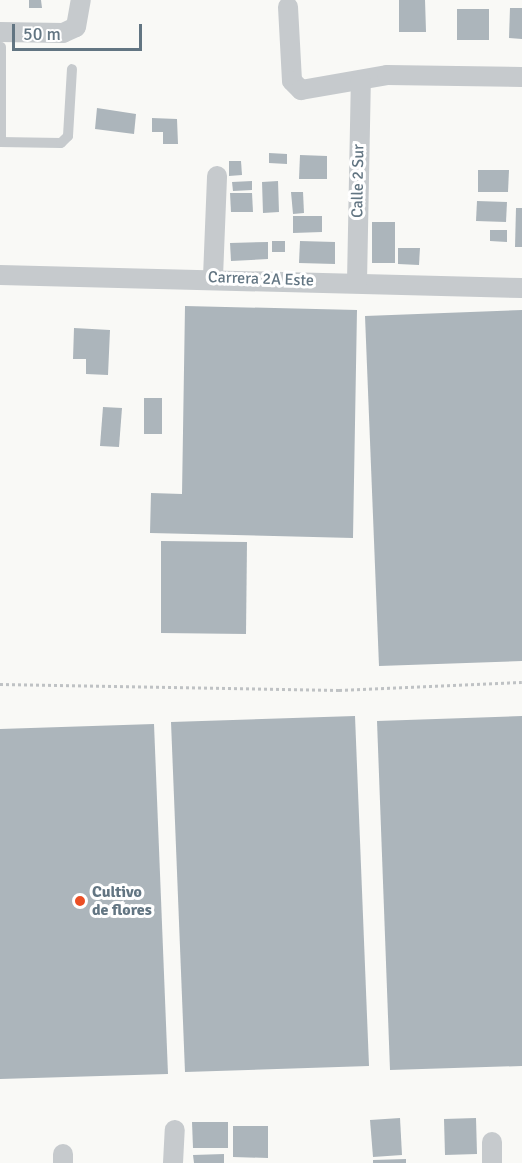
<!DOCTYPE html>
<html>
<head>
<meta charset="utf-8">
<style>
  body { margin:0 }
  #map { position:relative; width:522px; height:1163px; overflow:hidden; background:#f9f9f6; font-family:Signika,sans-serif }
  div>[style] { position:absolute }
  .building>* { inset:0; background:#acb5bb }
  .path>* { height:3px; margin-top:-1.5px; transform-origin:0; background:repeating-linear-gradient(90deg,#bfc2c4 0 3px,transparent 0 6px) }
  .service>* { height:10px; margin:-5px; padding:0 5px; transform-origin:5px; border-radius:5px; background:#c6cacd }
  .minor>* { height:20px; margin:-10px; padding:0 10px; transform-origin:10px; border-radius:10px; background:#c6cacd }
  .dots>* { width:16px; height:16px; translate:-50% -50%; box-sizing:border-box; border:3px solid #fff; border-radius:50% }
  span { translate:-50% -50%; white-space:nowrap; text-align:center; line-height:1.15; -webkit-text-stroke:6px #fff; paint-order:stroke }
  .street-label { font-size:16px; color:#627582 }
  .poi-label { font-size:16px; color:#627582; font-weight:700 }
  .left { translate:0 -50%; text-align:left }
  .scale { position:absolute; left:12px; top:24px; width:130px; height:27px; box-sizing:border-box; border:3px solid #627582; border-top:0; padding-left:8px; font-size:18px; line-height:21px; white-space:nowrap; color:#627582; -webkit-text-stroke:4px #fff; paint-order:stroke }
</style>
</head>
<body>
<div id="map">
  <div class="building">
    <div style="clip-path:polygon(29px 0,41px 0,42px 8px,29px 8px)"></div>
    <div style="clip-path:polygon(399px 0,425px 0,426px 32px,399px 32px)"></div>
    <div style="clip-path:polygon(510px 8px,522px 8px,522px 39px,509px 38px)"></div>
    <div style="clip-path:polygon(457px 9px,489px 9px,489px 40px,457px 40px)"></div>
    <div style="clip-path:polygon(97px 108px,136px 114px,134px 134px,95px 129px)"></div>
    <div style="clip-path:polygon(152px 118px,177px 119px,178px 144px,163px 144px,163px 132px,152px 132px)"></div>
    <div style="clip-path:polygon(269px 153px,287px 154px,287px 164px,269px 163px)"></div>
    <div style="clip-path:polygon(300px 155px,327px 156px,327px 179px,299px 179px)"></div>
    <div style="clip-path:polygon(229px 161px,241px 161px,242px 175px,229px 176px)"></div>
    <div style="clip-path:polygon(478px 170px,509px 170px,508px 192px,478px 192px)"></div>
    <div style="clip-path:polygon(252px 181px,252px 190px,233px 191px,232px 182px)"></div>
    <div style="clip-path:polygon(278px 181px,279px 212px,263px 213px,262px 182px)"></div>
    <div style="clip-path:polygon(291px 192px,303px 192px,304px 213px,293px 214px)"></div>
    <div style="clip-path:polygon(230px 193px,252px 193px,253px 212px,231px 212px)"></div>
    <div style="clip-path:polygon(477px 201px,507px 202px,506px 222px,476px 221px)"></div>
    <div style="clip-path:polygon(516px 208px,522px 208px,522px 247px,515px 247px)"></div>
    <div style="clip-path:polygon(293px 216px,322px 216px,322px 232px,293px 233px)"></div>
    <div style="clip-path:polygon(372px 222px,395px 222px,395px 263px,372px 263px)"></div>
    <div style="clip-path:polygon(490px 230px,507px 230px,507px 242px,490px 241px)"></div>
    <div style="clip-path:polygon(272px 241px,285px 241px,285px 252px,272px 252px)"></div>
    <div style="clip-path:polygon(300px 241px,335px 242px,335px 264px,299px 263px)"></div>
    <div style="clip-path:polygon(268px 242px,268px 259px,231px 261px,230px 243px)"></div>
    <div style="clip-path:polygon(398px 248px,420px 248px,419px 265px,398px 264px)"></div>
    <div style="clip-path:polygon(185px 306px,357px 310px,353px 538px,150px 533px,151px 493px,182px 494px)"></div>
    <div style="clip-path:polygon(522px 310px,522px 661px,379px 666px,365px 316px)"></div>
    <div style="clip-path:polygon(74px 328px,110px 330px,108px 375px,86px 374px,86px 359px,73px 359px)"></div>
    <div style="clip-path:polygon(144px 398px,162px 398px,162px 434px,144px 434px)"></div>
    <div style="clip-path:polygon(103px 407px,122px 408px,119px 447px,100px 446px)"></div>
    <div style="clip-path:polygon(161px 541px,247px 542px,246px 634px,161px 633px)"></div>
    <div style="clip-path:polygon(355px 716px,369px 1066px,185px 1072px,171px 722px)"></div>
    <div style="clip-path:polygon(522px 716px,522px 1066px,390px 1070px,377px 721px)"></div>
    <div style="clip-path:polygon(154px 724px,168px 1074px,0 1079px,0 729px)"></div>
    <div style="clip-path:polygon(400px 1118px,402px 1155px,373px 1157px,370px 1120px)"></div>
    <div style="clip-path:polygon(476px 1118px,477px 1154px,445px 1155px,444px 1119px)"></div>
    <div style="clip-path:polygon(192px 1122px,228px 1122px,228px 1148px,193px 1148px)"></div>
    <div style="clip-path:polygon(233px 1126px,268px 1126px,268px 1158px,233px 1157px)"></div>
    <div style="clip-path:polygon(224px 1154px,224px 1163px,194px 1163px,193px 1155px)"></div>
    <div style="clip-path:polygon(406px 1159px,406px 1163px,373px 1163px,373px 1160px)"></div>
  </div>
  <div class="path">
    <div style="left:0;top:684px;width:339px;rotate:1deg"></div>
    <div style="left:339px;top:690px;width:183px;rotate:-2.5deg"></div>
  </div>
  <div class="service">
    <div style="left:1px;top:47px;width:95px;rotate:90deg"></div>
    <div style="left:0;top:142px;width:61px;rotate:0.9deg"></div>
    <div style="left:61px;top:143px;width:10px;rotate:-45deg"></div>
    <div style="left:68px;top:136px;width:67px;rotate:-86.6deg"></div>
  </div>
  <div class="minor">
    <div style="left:288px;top:7px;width:74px;rotate:86.9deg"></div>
    <div style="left:292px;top:81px;width:13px;rotate:45deg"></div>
    <div style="left:301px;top:90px;width:87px;rotate:-9.9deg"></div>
    <div style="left:387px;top:75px;width:135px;rotate:0.8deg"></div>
    <div style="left:0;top:32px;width:63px;rotate:0.9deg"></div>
    <div style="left:63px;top:33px;width:14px;rotate:-25deg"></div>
    <div style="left:76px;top:27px;width:27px;rotate:-80deg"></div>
    <div style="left:0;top:275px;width:522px;rotate:1.43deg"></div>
    <div style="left:213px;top:277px;width:101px;rotate:-87.7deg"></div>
    <div style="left:357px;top:282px;width:202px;rotate:-88.9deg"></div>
    <div style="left:492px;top:1142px;width:21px;rotate:90deg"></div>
    <div style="left:63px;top:1163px;width:9px;rotate:-90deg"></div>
    <div style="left:173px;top:1163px;width:33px;rotate:-87deg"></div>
  </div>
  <div class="dots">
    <div style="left:80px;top:901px;background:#eb4e24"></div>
  </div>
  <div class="street-label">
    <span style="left:358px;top:181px;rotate:-89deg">Calle 2 Sur</span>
    <span style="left:261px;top:279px;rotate:2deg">Carrera 2A Este</span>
  </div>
  <div class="poi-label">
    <span class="left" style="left:92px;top:901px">Cultivo<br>de flores</span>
  </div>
  <div class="scale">50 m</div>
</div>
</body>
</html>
